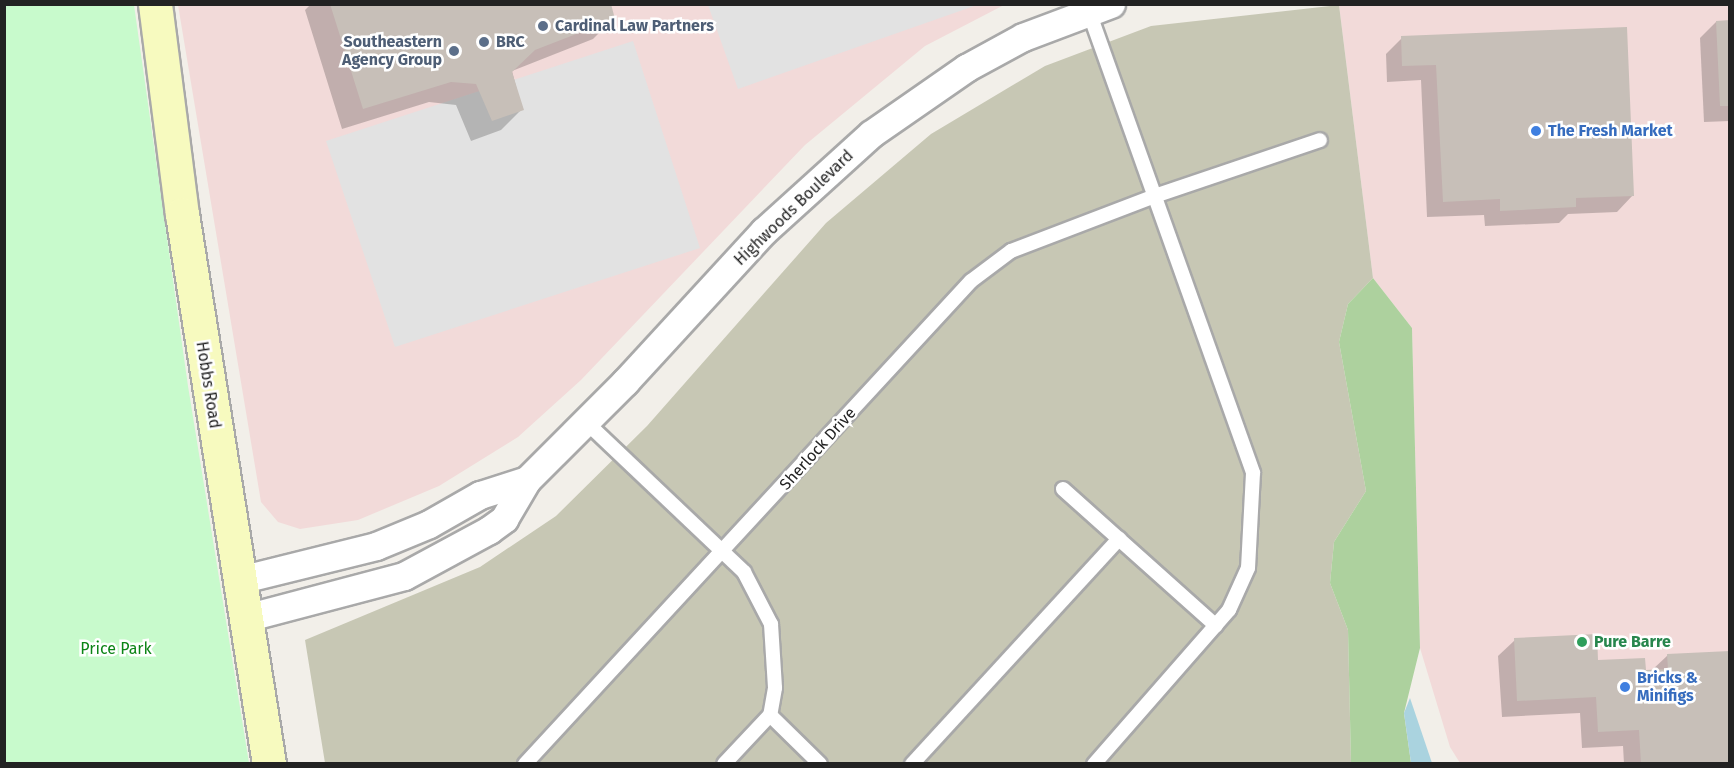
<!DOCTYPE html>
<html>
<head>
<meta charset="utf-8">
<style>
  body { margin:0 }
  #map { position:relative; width:1734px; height:768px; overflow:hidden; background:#f2efe9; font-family:"Fira Sans",sans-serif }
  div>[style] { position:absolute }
  .commercial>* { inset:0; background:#f2dad9 }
  .construction>* { inset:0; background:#c7c7b4 }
  .forest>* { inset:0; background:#add19e }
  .park>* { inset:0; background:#c8facc }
  .parking>* { inset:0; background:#e2e2e2 }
  .water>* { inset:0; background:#aad3df }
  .shadow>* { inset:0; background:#0003 }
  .building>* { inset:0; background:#c7bfb8 }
  .roads { filter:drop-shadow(2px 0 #a9a9a9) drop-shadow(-2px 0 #a9a9a9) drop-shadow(0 2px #a9a9a9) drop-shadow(0 -2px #a9a9a9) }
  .lane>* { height:14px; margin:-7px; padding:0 7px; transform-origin:7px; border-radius:7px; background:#fff }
  .street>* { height:27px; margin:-13.5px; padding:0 13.5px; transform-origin:13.5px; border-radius:13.5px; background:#fff }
  .secondary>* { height:33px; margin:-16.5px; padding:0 16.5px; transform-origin:16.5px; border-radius:16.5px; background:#f7fabf }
  .dots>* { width:16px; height:16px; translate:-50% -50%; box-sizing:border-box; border:3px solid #fff; border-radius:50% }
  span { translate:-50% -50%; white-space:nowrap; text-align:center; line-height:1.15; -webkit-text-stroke:5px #fff; paint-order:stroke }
  .service-label { font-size:16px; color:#4e5e75; font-weight:700 }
  .left { translate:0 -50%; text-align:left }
  .right { translate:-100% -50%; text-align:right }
  .shop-label { font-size:16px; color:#366cbe; font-weight:700 }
  .street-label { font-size:16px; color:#222 }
  .leisure-label { font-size:16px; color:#27864d; font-weight:700 }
  .park-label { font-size:16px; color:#0c8416 }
  .frame { position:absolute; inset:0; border:6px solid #222; pointer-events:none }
</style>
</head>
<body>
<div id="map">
  <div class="commercial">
    <div style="clip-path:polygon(178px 5px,1004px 5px,925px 46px,805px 145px,581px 380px,518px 437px,439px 486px,358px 520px,300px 529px,278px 522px,261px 502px)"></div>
    <div style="clip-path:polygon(1339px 5px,1729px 5px,1729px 763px,1460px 763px,1450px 747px,1420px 648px,1412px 328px,1373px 278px)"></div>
  </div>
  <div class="construction">
    <div style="clip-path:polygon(1339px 5px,1373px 278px,1348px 304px,1339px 342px,1366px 491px,1334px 542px,1330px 583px,1348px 630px,1351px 763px,325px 763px,305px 640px,480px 567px,556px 516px,647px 426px,826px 223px,931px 134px,1045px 66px,1151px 26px)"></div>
  </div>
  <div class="forest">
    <div style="clip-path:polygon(1373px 278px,1412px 328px,1420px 648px,1404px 713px,1411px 763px,1351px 763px,1348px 630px,1330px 583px,1334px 542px,1366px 491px,1339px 342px,1348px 304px)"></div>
  </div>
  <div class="park">
    <div style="clip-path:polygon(4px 5px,134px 5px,188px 386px,249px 763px,5px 763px)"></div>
  </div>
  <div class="parking">
    <div style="clip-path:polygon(708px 5px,708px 4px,977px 5px,738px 89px)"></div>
    <div style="clip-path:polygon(633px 41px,700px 248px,395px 347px,326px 141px)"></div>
  </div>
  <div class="water">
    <div style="clip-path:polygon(1410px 698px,1432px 763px,1411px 763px,1404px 713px)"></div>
  </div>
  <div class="shadow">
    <div style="clip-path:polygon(311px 4px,609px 4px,614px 18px,593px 39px,512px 71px,522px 109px,501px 130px,471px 141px,456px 105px,429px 102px,342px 129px,305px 10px)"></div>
    <div style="clip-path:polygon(1730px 21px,1730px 121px,1704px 122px,1700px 38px,1716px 22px)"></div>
    <div style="clip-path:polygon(1402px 38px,1633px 195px,1617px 212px,1568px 214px,1559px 223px,1485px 226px,1484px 215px,1427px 217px,1421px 80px,1387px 82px,1386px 54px)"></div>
    <div style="clip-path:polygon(1515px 640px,1645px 672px,1651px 671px,1668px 655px,1730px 764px,1624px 764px,1623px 746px,1582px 748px,1580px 713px,1502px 717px,1498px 656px)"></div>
  </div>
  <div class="building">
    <div style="clip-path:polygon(330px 4px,611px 4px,615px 19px,535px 50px,512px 72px,524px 110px,492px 121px,476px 84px,451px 82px,363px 109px)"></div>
    <div style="clip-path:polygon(1730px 20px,1730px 106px,1720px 106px,1716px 21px)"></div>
    <div style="clip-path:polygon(1627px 27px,1634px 196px,1576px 198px,1576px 207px,1500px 211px,1500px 199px,1443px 202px,1436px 65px,1402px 66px,1401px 36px)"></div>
    <div style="clip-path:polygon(1597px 634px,1598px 660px,1645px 658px,1646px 670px,1668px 669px,1667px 654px,1730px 651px,1730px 764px,1641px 764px,1639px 730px,1598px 732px,1596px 697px,1517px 701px,1514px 638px)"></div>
  </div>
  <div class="roads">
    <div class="lane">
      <div style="left:1088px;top:9px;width:492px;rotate:70.4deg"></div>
      <div style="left:1253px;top:473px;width:95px;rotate:93deg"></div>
      <div style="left:1248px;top:568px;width:46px;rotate:114.3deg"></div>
      <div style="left:1229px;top:610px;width:205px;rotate:131.2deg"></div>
      <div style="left:586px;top:422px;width:218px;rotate:43.5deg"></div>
      <div style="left:744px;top:572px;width:59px;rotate:62.6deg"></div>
      <div style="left:771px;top:624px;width:64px;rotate:86.4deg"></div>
      <div style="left:775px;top:688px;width:27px;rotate:100deg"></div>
      <div style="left:770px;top:715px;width:67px;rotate:133.2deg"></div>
      <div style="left:1063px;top:489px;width:205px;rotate:41.8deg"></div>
      <div style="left:770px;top:715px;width:70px;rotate:44.4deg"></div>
      <div style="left:525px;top:764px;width:657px;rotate:-47.28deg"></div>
      <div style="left:971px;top:281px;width:50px;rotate:-36.9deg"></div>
      <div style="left:1011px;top:251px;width:154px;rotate:-20.9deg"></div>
      <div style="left:1155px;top:196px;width:174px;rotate:-18.7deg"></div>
      <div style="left:912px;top:764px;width:306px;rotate:-47.4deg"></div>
    </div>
    <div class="street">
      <div style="left:239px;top:580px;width:141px;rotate:-13.9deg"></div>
      <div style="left:376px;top:546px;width:57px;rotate:-22.5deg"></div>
      <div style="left:429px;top:524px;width:59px;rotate:-29.6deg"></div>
      <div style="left:480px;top:495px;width:49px;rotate:-17.7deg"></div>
      <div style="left:245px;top:618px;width:164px;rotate:-14.8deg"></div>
      <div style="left:404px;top:576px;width:97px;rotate:-28.4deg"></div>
      <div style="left:489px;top:530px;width:19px;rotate:-36deg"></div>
      <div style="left:504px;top:519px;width:45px;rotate:-59.5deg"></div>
      <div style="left:527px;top:480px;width:139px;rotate:-45deg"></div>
      <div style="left:625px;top:382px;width:205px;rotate:-47.4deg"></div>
      <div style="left:764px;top:231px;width:144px;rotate:-42.2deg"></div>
      <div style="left:871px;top:134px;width:116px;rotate:-34.8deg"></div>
      <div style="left:966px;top:68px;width:65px;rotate:-28.5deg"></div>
      <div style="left:1023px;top:37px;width:94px;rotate:-20.6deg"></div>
    </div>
    <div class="secondary">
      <div style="left:155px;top:4px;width:212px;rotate:82.7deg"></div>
      <div style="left:182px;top:214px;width:557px;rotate:81.01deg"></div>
    </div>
  </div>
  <div class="dots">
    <div style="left:543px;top:26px;background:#5c6f8a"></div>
    <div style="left:484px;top:42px;background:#5c6f8a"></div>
    <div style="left:454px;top:51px;background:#5c6f8a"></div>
    <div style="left:1536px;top:131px;background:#3f7fe0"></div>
    <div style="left:1582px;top:642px;background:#2e9e5b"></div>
    <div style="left:1625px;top:687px;background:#3f7fe0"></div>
  </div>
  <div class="service-label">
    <span class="left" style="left:555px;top:26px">Cardinal Law Partners</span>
    <span class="right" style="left:442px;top:51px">Southeastern<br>Agency Group</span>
    <span class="left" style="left:496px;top:42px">BRC</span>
  </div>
  <div class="shop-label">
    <span class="left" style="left:1548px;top:131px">The Fresh Market</span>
    <span class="left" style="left:1637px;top:687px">Bricks &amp;<br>Minifigs</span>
  </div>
  <div class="street-label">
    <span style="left:794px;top:208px;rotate:-44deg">Highwoods Boulevard</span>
    <span style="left:208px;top:385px;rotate:81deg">Hobbs Road</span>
    <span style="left:818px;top:449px;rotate:-48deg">Sherlock Drive</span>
  </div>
  <div class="leisure-label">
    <span class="left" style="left:1594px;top:642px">Pure Barre</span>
  </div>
  <div class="park-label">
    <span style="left:116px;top:649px">Price Park</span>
  </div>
  <div class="frame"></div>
</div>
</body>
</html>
